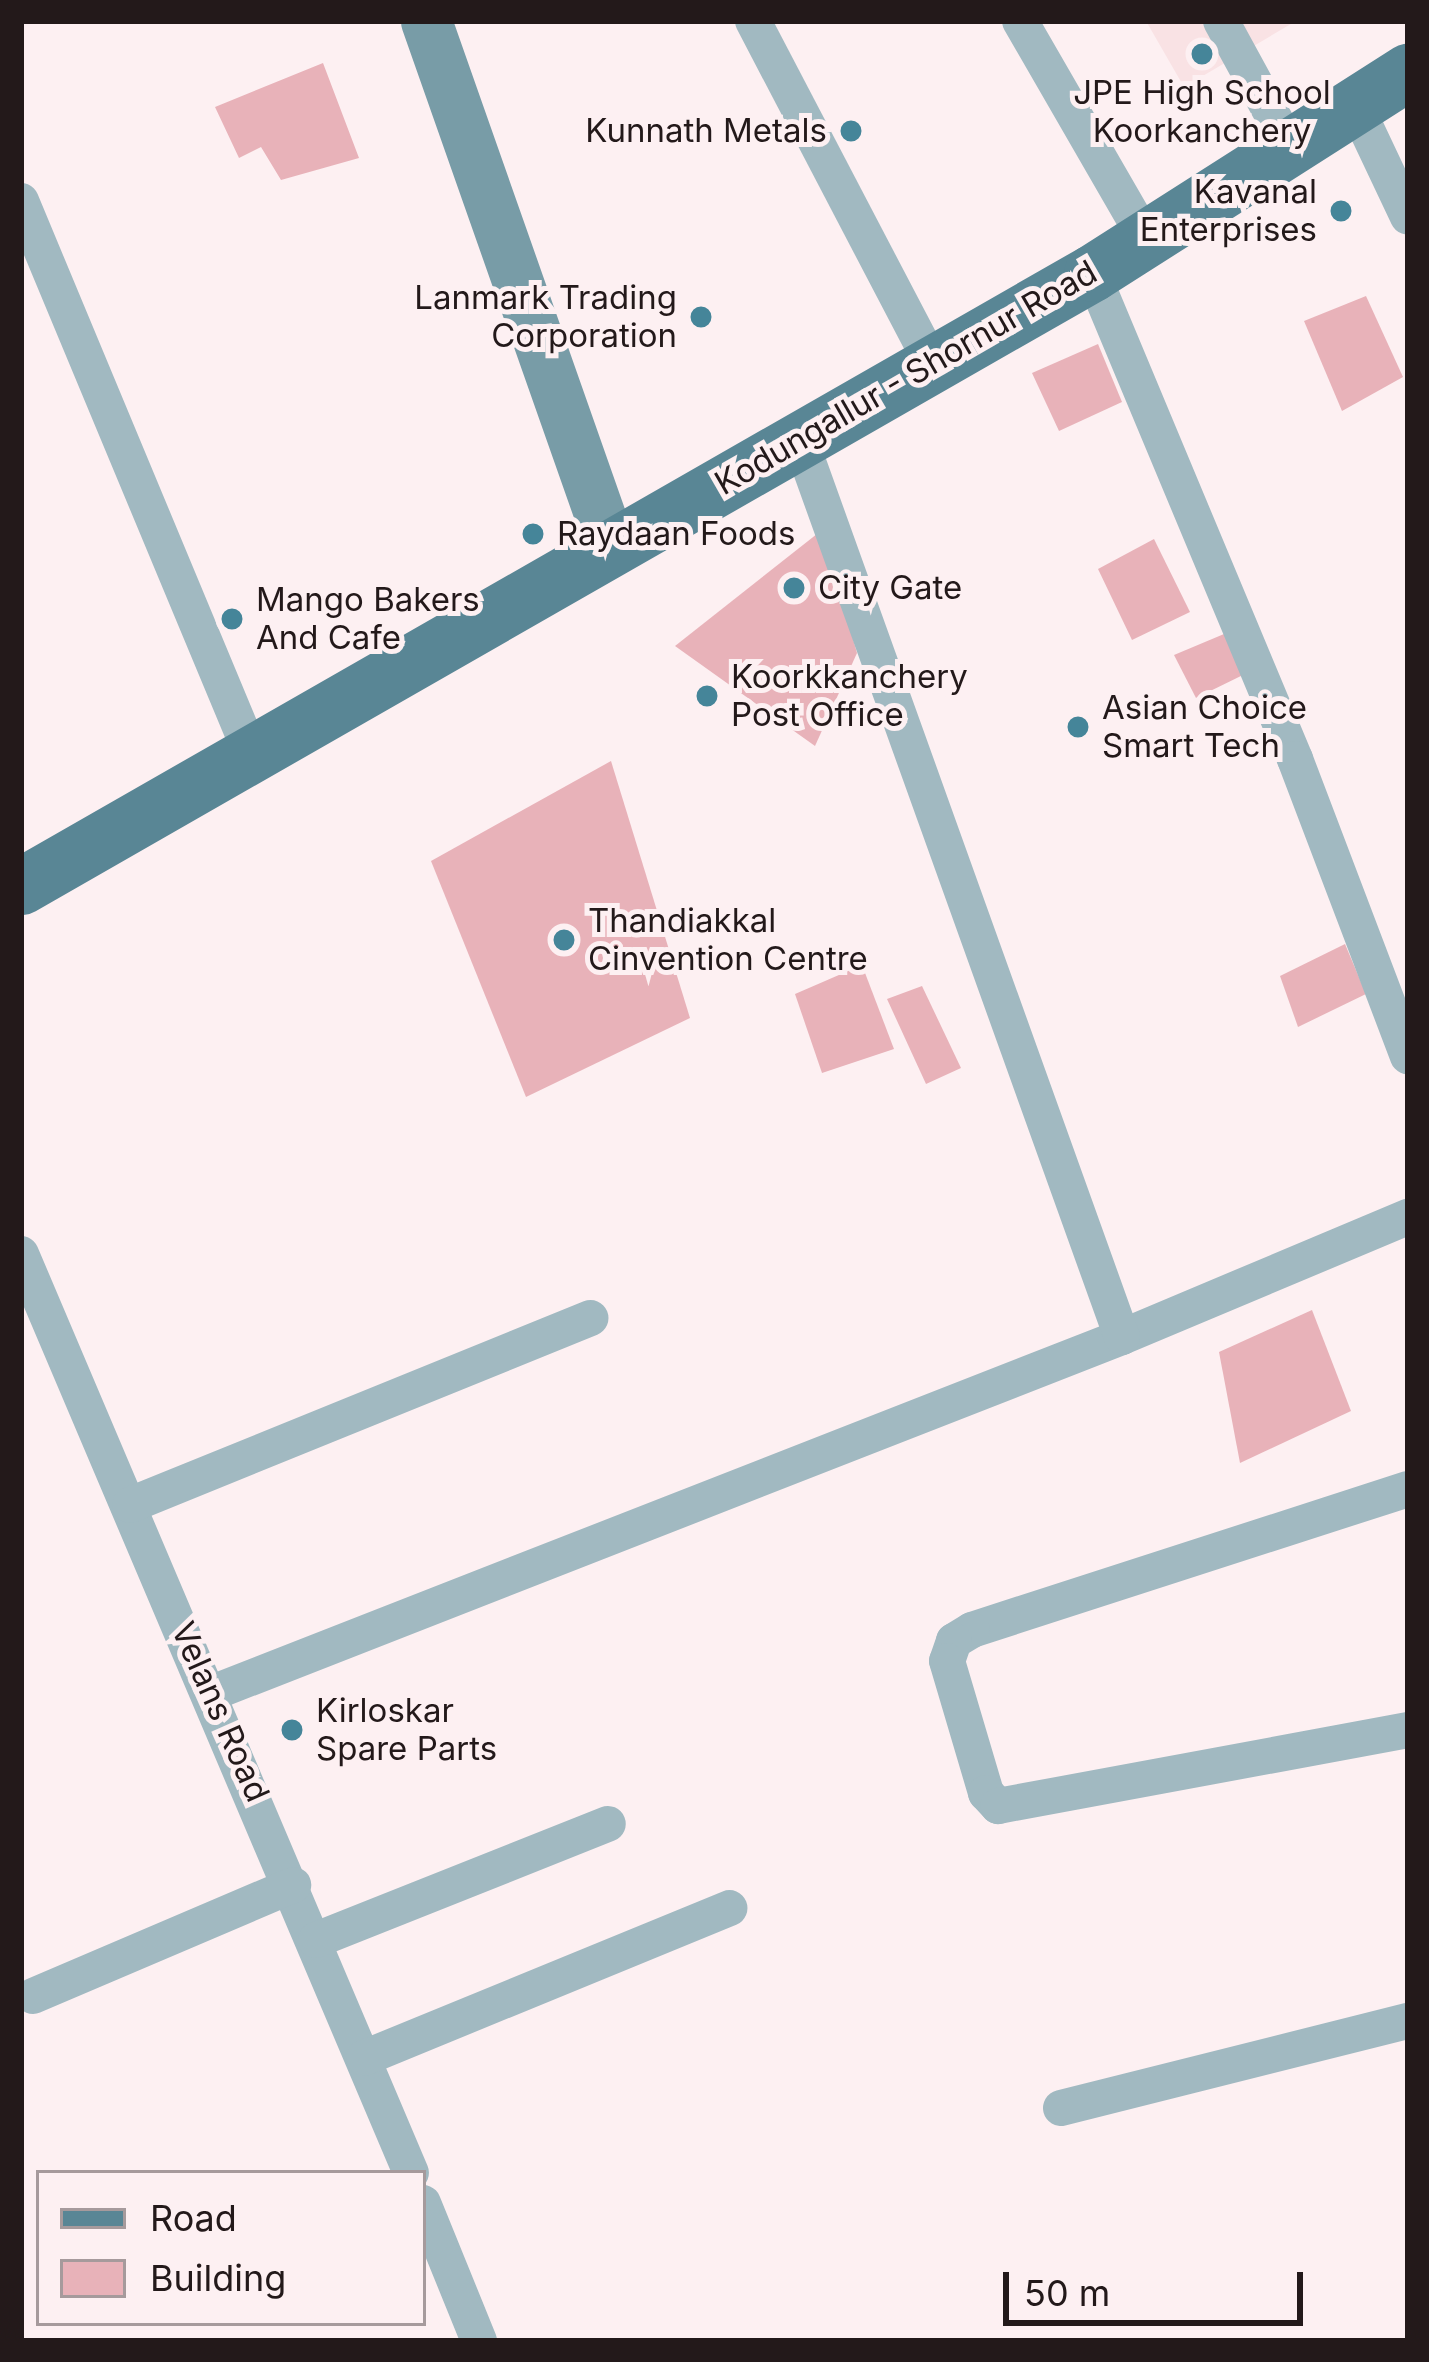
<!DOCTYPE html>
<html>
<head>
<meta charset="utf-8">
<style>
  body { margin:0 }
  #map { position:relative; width:1429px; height:2362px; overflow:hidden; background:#fdf0f2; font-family:Inter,sans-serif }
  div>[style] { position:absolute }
  .built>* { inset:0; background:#f9e2e4 }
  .building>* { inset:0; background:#e8b2b9 }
  .street>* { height:36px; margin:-18px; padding:0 18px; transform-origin:18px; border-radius:18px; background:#a1b9c1 }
  .secondary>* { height:51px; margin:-25.5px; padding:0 25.5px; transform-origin:25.5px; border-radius:25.5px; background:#789ca7 }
  .primary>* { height:57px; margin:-28.5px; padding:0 28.5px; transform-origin:28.5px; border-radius:28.5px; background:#598695 }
  .dots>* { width:33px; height:33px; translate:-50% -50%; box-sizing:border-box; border:6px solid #fdf0f2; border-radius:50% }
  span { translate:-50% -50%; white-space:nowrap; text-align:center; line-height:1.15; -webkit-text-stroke:10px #fdf0f2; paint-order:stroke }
  .poi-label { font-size:33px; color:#23191a }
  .right { translate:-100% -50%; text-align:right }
  .left { translate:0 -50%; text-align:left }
  .street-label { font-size:33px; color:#23191a }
  .frame { position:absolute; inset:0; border:24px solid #23191a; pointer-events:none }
  .legend { position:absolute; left:36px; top:2170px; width:390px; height:156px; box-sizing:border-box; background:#fdf0f2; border:3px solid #a69a9c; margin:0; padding:15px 21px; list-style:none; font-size:36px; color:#23191a }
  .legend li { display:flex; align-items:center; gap:24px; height:60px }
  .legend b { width:60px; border:3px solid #a69a9c }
  .scale { position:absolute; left:1003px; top:2272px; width:300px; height:54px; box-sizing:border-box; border:6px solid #23191a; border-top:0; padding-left:15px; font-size:36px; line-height:42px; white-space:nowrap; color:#23191a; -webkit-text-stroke:9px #fdf0f2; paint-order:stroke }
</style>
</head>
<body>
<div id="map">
  <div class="built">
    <div style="clip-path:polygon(1146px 21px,1296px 21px,1184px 87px)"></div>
  </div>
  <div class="building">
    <div style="clip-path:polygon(323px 63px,359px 158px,281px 180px,261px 147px,239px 158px,215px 107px)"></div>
    <div style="clip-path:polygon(1366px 296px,1403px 377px,1342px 411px,1304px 321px)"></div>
    <div style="clip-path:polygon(1098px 344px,1122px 402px,1059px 431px,1032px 373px)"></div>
    <div style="clip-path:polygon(822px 530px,857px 653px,815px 746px,675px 646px)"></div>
    <div style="clip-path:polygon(1154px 539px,1190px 612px,1132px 640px,1098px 569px)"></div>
    <div style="clip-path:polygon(1224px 634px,1245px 674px,1196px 698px,1174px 655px)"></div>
    <div style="clip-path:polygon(611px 761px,690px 1018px,526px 1097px,431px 861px)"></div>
    <div style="clip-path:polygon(1345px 944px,1366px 994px,1298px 1027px,1280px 976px)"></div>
    <div style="clip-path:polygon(862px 965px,894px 1049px,822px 1073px,795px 994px)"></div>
    <div style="clip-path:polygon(922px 986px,961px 1068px,926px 1084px,887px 999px)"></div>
    <div style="clip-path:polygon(1312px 1310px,1351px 1411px,1240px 1463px,1219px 1352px)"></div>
  </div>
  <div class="street">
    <div style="left:753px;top:21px;width:387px;rotate:62.4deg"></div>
    <div style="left:1020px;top:21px;width:252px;rotate:60deg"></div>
    <div style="left:1221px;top:21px;width:146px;rotate:61.3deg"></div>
    <div style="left:1357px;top:109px;width:119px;rotate:64.7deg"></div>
    <div style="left:21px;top:201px;width:596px;rotate:67.39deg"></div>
    <div style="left:1092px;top:273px;width:527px;rotate:67.33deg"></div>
    <div style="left:1295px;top:759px;width:318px;rotate:69.2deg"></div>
    <div style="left:21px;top:1254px;width:998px;rotate:67deg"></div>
    <div style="left:1122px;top:1337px;width:310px;rotate:-22.8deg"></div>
    <div style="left:1408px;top:1489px;width:458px;rotate:162.1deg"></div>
    <div style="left:972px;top:1630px;width:21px;rotate:149deg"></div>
    <div style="left:954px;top:1641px;width:21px;rotate:109deg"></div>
    <div style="left:947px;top:1661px;width:138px;rotate:73.5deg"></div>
    <div style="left:986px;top:1793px;width:18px;rotate:47deg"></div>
    <div style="left:998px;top:1806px;width:417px;rotate:-10.5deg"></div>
    <div style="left:130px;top:1505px;width:497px;rotate:-22.1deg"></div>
    <div style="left:212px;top:1693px;width:977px;rotate:-21.37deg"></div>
    <div style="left:1122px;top:1337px;width:956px;rotate:-109.74deg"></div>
    <div style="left:316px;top:1940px;width:314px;rotate:-21.7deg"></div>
    <div style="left:33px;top:1996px;width:283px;rotate:-23.1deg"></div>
    <div style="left:364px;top:2058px;width:395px;rotate:-22.3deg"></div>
    <div style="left:1061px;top:2108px;width:358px;rotate:-14.1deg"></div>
    <div style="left:423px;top:2203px;width:149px;rotate:67.9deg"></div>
  </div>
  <div class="secondary">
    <div style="left:426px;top:21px;width:561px;rotate:70.63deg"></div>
  </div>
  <div class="primary">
    <div style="left:21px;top:886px;width:1234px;rotate:-29.79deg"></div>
    <div style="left:1092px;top:273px;width:375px;rotate:-32.5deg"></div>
  </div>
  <div class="dots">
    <div style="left:1202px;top:54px;background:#458599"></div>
    <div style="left:851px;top:131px;background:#458599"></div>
    <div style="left:1341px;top:211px;background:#458599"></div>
    <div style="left:701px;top:317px;background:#458599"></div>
    <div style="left:533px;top:534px;background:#458599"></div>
    <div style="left:794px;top:588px;background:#458599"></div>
    <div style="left:232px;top:619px;background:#458599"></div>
    <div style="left:707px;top:696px;background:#458599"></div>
    <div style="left:1078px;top:727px;background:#458599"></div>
    <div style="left:564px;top:940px;background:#458599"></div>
    <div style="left:292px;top:1730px;background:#458599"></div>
  </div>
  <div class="poi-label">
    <span style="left:1202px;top:112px">JPE High School<br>Koorkanchery</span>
    <span class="right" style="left:827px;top:131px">Kunnath Metals</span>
    <span class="right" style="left:1317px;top:211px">Kavanal<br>Enterprises</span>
    <span class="right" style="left:677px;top:317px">Lanmark Trading<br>Corporation</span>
    <span class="left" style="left:557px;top:534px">Raydaan Foods</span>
    <span class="left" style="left:818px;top:588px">City Gate</span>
    <span class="left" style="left:256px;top:619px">Mango Bakers<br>And Cafe</span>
    <span class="left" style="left:731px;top:696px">Koorkkanchery<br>Post Office</span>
    <span class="left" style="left:1102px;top:727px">Asian Choice<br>Smart Tech</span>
    <span class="left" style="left:588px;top:940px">Thandiakkal<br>Cinvention Centre</span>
    <span class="left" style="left:316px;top:1730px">Kirloskar<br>Spare Parts</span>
  </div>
  <div class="street-label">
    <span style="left:906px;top:378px;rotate:-30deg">Kodungallur - Shornur Road</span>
    <span style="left:220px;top:1712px;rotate:66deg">Velans Road</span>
  </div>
  <div class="frame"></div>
  <ul class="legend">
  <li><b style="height:15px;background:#598695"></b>Road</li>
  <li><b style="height:33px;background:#e8b2b9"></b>Building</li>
  </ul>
  <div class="scale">50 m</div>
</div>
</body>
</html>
